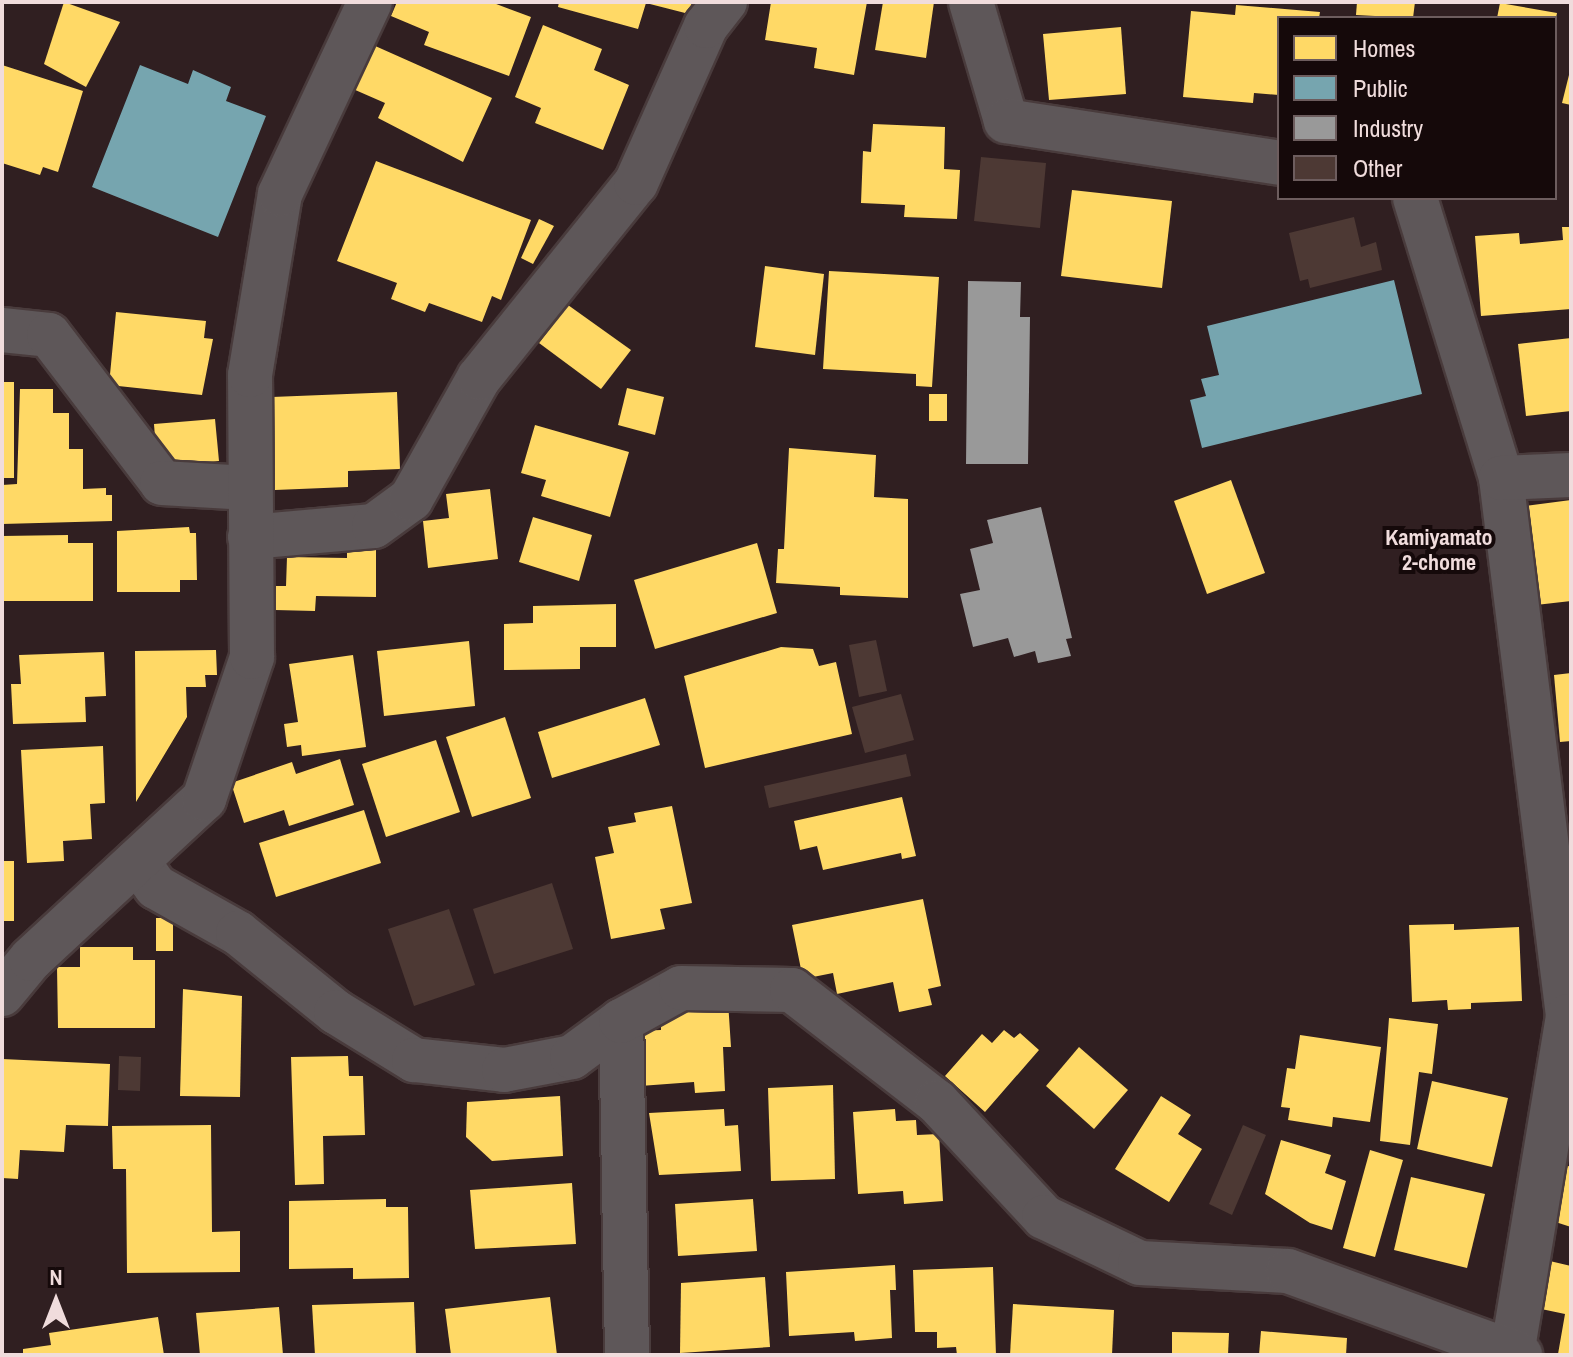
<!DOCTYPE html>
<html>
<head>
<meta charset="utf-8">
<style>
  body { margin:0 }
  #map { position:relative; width:1573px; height:1357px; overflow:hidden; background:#301f21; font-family:"Archivo Narrow",sans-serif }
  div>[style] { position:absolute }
  .homes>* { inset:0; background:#ffd966 }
  .public>* { inset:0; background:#76a5af }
  .industry>* { inset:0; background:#999 }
  .building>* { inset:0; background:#4d3934 }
  .roads { filter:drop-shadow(2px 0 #493b3c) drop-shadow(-2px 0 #493b3c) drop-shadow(0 2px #493b3c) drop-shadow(0 -2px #493b3c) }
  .minor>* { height:44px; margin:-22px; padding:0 22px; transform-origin:22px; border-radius:22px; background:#5e5759 }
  span { translate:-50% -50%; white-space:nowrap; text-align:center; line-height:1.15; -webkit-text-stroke:8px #15090a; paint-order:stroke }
  .neighbourhood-label { font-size:22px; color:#f0dcdc; font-weight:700 }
  .frame { position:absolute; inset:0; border:4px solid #f0dcdc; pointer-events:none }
  .legend { position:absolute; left:1277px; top:16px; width:280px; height:184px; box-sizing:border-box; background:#15090a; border:2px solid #6d5d5e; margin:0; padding:10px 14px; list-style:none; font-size:24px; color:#f0dcdc }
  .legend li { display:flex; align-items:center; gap:16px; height:40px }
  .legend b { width:40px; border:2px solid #6d5d5e }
  .north { position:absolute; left:16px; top:1261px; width:80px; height:80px; -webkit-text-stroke:6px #15090a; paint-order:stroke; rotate:0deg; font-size:22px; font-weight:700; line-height:32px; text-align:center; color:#f0dcdc }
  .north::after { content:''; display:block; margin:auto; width:28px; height:36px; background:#f0dcdc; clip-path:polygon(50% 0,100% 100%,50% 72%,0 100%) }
</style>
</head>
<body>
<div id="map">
  <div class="homes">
    <div style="clip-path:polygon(64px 2px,120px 22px,86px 87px,44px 64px)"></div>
    <div style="clip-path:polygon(397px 2px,491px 2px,531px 17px,509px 76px,424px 45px,429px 32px,391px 16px)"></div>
    <div style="clip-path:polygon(559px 2px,692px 2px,689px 14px,646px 3px,638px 29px,558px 7px)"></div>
    <div style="clip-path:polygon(771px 2px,867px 2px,854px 75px,814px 68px,817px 48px,765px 40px)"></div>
    <div style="clip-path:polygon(883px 2px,934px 2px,926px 58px,875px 50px)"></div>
    <div style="clip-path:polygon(1357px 2px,1415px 2px,1413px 18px,1356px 15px)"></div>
    <div style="clip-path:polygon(1500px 3px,1557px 13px,1556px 18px,1497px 18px)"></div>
    <div style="clip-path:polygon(1236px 5px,1320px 12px,1319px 18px,1279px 18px,1279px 95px,1254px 93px,1253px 103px,1183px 97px,1191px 11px,1235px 15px)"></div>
    <div style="clip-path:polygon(543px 25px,602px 49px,594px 70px,629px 85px,603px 150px,535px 123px,541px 108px,515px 97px)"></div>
    <div style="clip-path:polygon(1121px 27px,1126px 94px,1049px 100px,1043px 34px)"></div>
    <div style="clip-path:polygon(373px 45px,492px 98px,463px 162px,378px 118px,385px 103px,353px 89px)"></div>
    <div style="clip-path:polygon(2px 65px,83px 91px,58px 172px,43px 167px,40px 175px,2px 163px)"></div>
    <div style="clip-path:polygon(1571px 67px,1571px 105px,1562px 103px)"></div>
    <div style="clip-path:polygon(873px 124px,945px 127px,944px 169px,960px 170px,957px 219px,904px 217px,905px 205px,861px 203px,863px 151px,871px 152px)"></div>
    <div style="clip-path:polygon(376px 161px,531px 220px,501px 300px,492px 296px,482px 322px,429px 303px,425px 312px,391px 299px,397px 283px,337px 261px)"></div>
    <div style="clip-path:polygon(1072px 190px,1172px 201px,1162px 288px,1061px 276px)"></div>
    <div style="clip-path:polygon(539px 219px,554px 226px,533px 264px,521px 258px)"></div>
    <div style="clip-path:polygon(1562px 227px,1571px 227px,1571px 309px,1481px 316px,1475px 236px,1519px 233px,1520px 244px,1563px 240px)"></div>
    <div style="clip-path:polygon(765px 266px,824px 274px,815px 355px,755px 347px)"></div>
    <div style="clip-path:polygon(829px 271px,939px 277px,932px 387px,916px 386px,916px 374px,823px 369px)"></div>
    <div style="clip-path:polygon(568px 305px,631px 350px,601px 389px,539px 343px)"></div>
    <div style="clip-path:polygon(116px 312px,206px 321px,204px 338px,213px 339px,202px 395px,109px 385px)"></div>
    <div style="clip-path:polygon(1571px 338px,1571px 411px,1526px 416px,1518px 344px)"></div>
    <div style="clip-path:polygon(2px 382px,14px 382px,14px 478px,2px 478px)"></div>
    <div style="clip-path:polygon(627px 388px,664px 397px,655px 435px,618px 425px)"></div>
    <div style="clip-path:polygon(20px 389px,53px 389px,53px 413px,69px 413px,69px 449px,83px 449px,83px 489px,106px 488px,106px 495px,112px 495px,112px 521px,2px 524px,2px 485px,17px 484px)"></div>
    <div style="clip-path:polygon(397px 392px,400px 469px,348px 471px,348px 487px,275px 490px,272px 397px)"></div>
    <div style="clip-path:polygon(929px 394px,947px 394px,947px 421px,929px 421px)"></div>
    <div style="clip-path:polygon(215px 419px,219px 461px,157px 466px,154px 424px)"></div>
    <div style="clip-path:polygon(535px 425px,629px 452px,610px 517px,541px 496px,546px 480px,521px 473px)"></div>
    <div style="clip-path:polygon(789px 448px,876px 455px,874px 497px,908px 499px,908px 598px,840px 595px,840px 587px,776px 583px,778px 549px,784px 549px)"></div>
    <div style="clip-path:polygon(1231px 480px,1265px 573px,1207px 594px,1174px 501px)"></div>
    <div style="clip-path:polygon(490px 489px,498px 559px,428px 568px,423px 521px,449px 518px,446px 494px)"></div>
    <div style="clip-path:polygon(1571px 500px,1571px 601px,1536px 605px,1525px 506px)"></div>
    <div style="clip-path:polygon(533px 517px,592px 535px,579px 581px,519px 562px)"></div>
    <div style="clip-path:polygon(189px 527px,190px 533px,196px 533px,197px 580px,180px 580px,180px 592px,117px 592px,117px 531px)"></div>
    <div style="clip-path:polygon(68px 535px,68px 543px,93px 543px,93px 601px,3px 601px,2px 536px)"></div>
    <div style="clip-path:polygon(757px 543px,777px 613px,655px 649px,634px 580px)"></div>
    <div style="clip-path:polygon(347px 544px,376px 544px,376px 597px,316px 596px,315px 611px,275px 610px,276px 586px,286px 586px,287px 557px,347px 558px)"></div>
    <div style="clip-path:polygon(616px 604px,616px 647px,580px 647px,580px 669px,504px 670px,504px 624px,533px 623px,533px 606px)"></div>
    <div style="clip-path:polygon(469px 641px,475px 706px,384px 716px,377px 651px)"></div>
    <div style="clip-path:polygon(781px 647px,813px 649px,819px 666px,836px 662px,852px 734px,705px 768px,684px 676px)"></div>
    <div style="clip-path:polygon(216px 650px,217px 675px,205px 675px,206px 687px,186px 687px,187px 717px,136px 802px,135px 651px)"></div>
    <div style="clip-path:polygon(104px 652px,106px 696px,85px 697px,86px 722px,13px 724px,11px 684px,21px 684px,19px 655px)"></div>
    <div style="clip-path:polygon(353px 655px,366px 747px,302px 756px,301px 745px,287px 747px,284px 724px,298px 722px,289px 664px)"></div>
    <div style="clip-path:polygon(1571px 673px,1571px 741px,1560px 742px,1554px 675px)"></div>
    <div style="clip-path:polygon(645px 698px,660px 745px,552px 778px,538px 732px)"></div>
    <div style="clip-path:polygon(505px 717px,531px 798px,472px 817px,446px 737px)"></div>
    <div style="clip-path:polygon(436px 740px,460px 812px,386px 837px,362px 764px)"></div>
    <div style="clip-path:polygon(103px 746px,105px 803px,90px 804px,92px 839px,63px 841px,64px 861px,27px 863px,21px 750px)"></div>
    <div style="clip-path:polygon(340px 759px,354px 805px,289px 826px,284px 810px,244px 823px,231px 783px,292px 762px,296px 774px)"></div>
    <div style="clip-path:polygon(902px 797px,916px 856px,902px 859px,901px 853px,823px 870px,817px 846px,800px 850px,794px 821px)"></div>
    <div style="clip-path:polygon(672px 806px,692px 903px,660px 909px,665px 929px,611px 939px,595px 857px,614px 853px,608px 827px,636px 822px,634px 813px)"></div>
    <div style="clip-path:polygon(364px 810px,381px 863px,276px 897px,259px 843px)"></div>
    <div style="clip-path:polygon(2px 861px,14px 861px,14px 921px,2px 921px)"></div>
    <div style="clip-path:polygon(923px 899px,941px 986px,928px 989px,932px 1005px,899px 1012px,893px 982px,837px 994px,833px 973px,803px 979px,792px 925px)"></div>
    <div style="clip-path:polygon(156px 918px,173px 918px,173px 951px,156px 951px)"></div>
    <div style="clip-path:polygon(1454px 924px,1454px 930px,1519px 927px,1522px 1001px,1471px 1003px,1471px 1009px,1448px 1010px,1447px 1000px,1412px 1002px,1409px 925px)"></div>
    <div style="clip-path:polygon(80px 947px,133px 947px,133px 960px,155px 960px,155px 1028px,58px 1028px,57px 967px,80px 967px)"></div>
    <div style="clip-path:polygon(183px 989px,242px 996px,240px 1097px,180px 1096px)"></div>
    <div style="clip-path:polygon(728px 1001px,731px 1047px,723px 1047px,725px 1091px,695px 1093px,694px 1082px,640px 1086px,637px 1031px,661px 1030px,661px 1021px,671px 1020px,670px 1009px)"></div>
    <div style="clip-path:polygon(1389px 1018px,1438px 1024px,1432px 1074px,1419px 1072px,1410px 1145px,1380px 1141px)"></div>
    <div style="clip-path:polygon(1004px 1030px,1014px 1038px,1020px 1033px,1039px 1050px,985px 1112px,945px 1076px,982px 1034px,992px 1043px)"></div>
    <div style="clip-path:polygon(1300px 1035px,1381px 1047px,1370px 1122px,1333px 1117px,1332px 1127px,1288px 1120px,1290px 1108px,1281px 1107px,1287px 1068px,1295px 1069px)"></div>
    <div style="clip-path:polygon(1079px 1047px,1128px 1090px,1094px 1129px,1046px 1086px)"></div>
    <div style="clip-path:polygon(348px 1056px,349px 1076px,363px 1076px,365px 1135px,323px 1136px,324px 1184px,295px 1185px,291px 1057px)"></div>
    <div style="clip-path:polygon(2px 1059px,110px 1064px,108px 1126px,66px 1125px,64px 1152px,20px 1150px,18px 1179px,2px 1178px)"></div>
    <div style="clip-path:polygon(1432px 1081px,1508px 1098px,1492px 1167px,1417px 1149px)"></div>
    <div style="clip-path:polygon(833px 1085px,835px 1179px,771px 1181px,768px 1088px)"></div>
    <div style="clip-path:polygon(560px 1096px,563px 1156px,492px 1161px,466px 1137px,467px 1102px)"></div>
    <div style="clip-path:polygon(1161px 1096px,1191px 1115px,1178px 1134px,1202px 1149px,1169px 1202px,1115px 1169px)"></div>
    <div style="clip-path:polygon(724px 1109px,725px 1126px,738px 1125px,741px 1171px,659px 1175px,649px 1113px)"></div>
    <div style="clip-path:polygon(895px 1109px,896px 1121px,916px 1120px,917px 1135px,939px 1134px,943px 1201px,904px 1204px,903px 1191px,858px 1194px,853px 1112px)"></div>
    <div style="clip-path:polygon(211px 1125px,212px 1232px,240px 1231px,240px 1272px,127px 1273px,126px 1169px,113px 1169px,112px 1126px)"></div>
    <div style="clip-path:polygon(1281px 1140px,1331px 1155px,1325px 1173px,1346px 1181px,1332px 1230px,1310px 1223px,1265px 1194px)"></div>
    <div style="clip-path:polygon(1370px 1150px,1403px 1160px,1375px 1257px,1343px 1248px)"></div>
    <div style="clip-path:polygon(1562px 1164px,1571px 1167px,1571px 1227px,1543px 1218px)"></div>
    <div style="clip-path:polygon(1411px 1177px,1485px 1194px,1467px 1268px,1394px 1250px)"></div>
    <div style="clip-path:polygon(572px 1183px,576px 1244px,475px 1249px,470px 1190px)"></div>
    <div style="clip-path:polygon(386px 1199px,386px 1207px,408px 1207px,409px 1278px,353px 1279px,353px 1268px,289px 1269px,289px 1201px)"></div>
    <div style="clip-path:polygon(753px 1199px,757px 1251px,678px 1256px,675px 1204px)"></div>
    <div style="clip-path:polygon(1537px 1258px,1571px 1266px,1571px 1355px,1558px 1354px,1565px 1314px,1527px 1306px)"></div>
    <div style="clip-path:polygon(895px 1265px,896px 1290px,890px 1290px,892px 1338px,855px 1341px,854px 1332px,789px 1336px,786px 1272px)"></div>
    <div style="clip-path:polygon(993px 1267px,996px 1355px,957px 1355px,956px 1347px,937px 1348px,937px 1332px,915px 1332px,913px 1270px)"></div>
    <div style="clip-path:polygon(765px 1277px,770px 1347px,680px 1353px,681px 1283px)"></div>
    <div style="clip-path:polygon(550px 1297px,557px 1355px,451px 1355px,445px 1309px)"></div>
    <div style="clip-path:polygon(414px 1302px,416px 1355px,315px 1355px,312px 1305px)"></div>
    <div style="clip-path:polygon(1013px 1304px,1114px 1310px,1112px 1355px,1010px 1355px)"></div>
    <div style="clip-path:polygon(279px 1307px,283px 1355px,200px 1355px,196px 1313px)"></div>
    <div style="clip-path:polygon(158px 1317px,164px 1355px,23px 1355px,23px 1349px,51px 1345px,49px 1333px)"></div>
    <div style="clip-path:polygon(1261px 1331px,1347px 1338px,1346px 1355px,1259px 1355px)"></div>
    <div style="clip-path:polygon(1172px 1332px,1229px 1333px,1228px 1355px,1172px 1355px)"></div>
  </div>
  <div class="public">
    <div style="clip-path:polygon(140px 65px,188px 84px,193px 70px,231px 87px,226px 101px,266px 116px,218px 237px,92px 187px)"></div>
    <div style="clip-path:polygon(1394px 280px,1422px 394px,1202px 448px,1190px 400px,1206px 396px,1201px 379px,1219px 375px,1207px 326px)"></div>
  </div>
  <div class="industry">
    <div style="clip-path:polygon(968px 281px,1021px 282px,1020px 317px,1030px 317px,1028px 464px,966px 464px)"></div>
    <div style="clip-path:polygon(1041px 507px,1072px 638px,1066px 639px,1071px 656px,1038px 663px,1035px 651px,1014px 657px,1008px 638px,973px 647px,960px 594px,980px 590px,970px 549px,993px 543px,987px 520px)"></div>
  </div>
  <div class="building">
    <div style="clip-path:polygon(981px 157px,1046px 163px,1040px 228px,974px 221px)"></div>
    <div style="clip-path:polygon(1354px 217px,1361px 247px,1376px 242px,1382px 270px,1310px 288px,1308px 279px,1300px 281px,1289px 233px)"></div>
    <div style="clip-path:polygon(876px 640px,887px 691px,859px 697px,849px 645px)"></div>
    <div style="clip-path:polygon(901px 694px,914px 740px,865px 753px,852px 707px)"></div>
    <div style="clip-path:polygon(906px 754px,911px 776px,769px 808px,764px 786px)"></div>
    <div style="clip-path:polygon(552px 883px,573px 949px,494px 974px,473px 909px)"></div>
    <div style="clip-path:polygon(449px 909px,475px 985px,414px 1006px,388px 929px)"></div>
    <div style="clip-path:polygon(119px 1056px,141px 1057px,140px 1091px,118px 1090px)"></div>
    <div style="clip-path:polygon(1243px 1125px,1266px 1135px,1232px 1215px,1209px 1204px)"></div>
  </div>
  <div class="roads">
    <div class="minor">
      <div style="left:971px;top:2px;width:124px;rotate:73.6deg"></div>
      <div style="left:1006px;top:121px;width:276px;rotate:8.7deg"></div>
      <div style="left:1415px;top:198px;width:293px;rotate:72.9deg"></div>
      <div style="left:1501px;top:478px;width:542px;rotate:82.9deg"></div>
      <div style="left:1568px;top:1016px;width:338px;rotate:99.4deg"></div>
      <div style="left:2px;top:330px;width:47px;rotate:6.1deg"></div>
      <div style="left:49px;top:335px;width:186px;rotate:52.6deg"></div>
      <div style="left:162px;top:483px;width:87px;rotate:3.3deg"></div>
      <div style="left:1501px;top:478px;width:70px;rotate:-2.5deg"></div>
      <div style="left:250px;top:537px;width:124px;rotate:-5.1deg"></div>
      <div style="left:374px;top:526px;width:46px;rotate:-36.1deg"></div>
      <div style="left:411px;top:499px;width:139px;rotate:-60.7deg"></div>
      <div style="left:479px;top:378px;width:250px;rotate:-51.2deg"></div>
      <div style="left:636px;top:183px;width:172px;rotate:-66deg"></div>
      <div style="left:706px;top:26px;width:31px;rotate:-52deg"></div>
      <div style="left:137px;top:861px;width:32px;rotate:54deg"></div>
      <div style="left:156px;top:887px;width:94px;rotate:29.3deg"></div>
      <div style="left:238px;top:933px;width:126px;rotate:38.9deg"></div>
      <div style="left:336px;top:1012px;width:92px;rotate:31.6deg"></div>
      <div style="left:414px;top:1060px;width:91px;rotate:6.3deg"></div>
      <div style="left:504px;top:1070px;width:69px;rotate:-10.8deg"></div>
      <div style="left:572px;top:1057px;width:61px;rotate:-36.3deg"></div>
      <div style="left:2px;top:994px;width:45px;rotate:-50.4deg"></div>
      <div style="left:31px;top:959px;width:236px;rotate:-42.8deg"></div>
      <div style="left:204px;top:799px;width:150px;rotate:-71.3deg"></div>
      <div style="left:252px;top:657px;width:282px;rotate:-90.4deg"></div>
      <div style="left:250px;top:375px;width:183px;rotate:-80.6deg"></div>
      <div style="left:280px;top:194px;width:212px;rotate:-64.9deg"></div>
      <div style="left:627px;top:1355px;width:334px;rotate:-91deg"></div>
      <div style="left:621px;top:1021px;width:68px;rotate:-28.8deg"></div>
      <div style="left:681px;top:988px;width:111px;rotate:1deg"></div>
      <div style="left:792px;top:990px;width:183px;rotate:37.7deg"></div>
      <div style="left:937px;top:1102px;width:157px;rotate:47.1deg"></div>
      <div style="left:1044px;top:1217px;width:106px;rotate:25.6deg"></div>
      <div style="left:1140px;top:1263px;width:148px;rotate:3.1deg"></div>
      <div style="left:1288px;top:1271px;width:247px;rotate:19.9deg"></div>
    </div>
  </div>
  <div class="neighbourhood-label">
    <span style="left:1439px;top:550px">Kamiyamato<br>2-chome</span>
  </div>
  <div class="frame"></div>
  <ul class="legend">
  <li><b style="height:22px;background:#ffd966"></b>Homes</li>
  <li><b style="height:22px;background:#76a5af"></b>Public</li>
  <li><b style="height:22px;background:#999"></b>Industry</li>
  <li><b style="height:22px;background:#4d3934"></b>Other</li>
  </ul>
  <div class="north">N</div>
</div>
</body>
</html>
